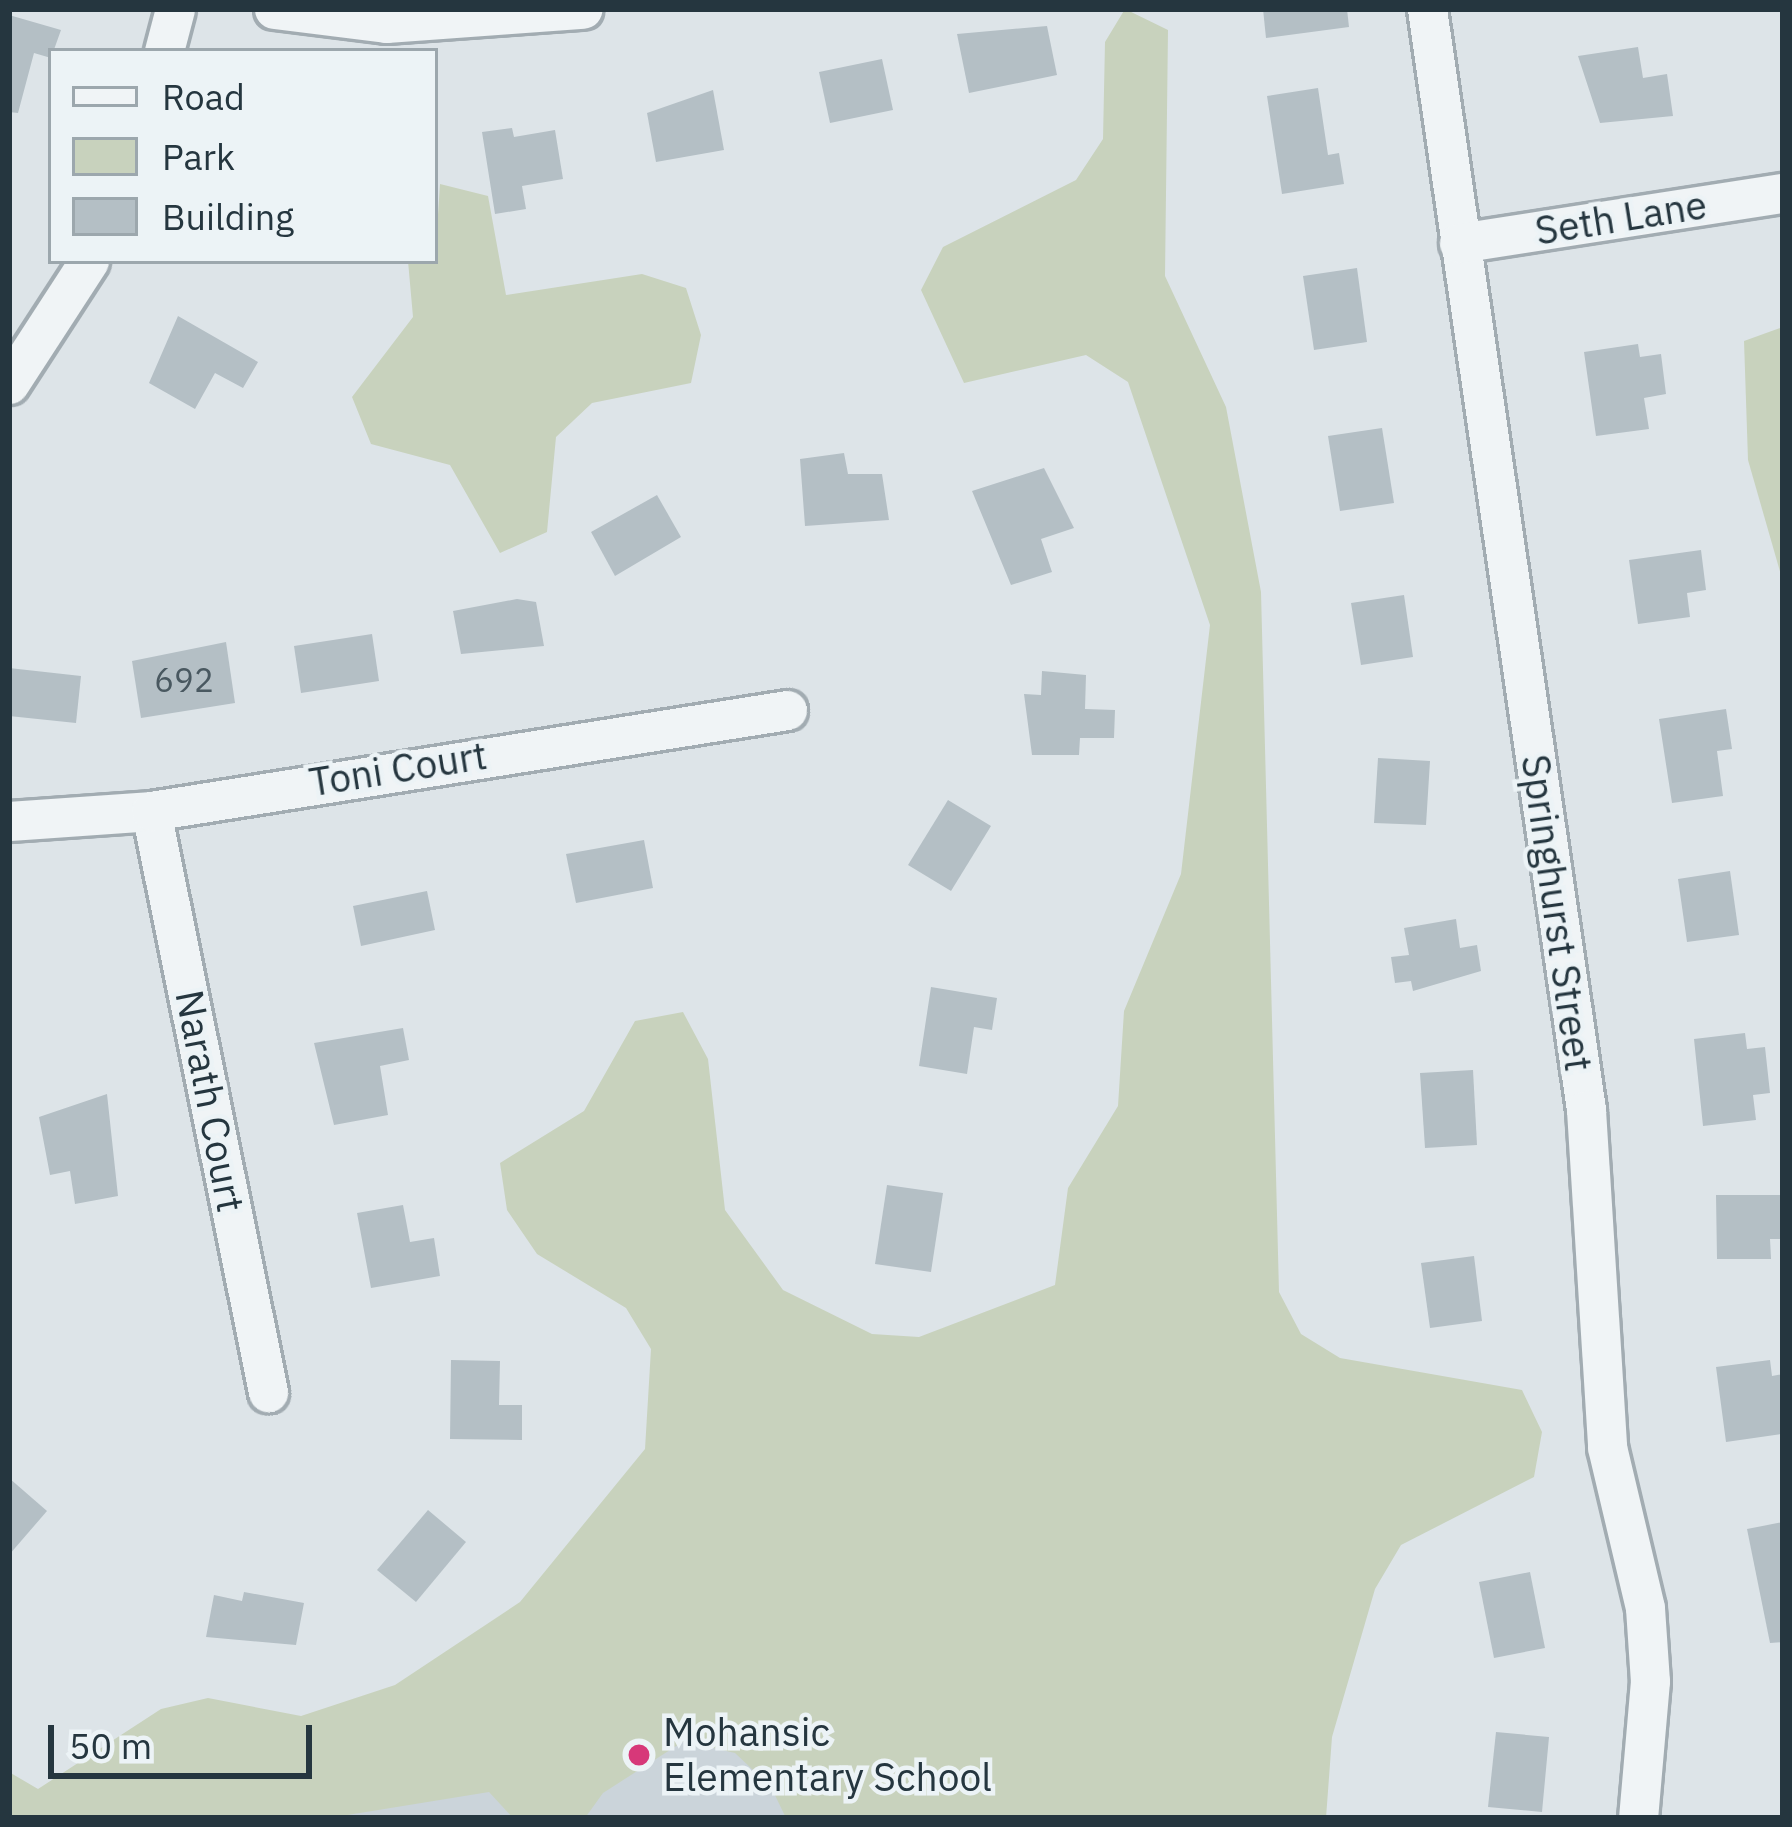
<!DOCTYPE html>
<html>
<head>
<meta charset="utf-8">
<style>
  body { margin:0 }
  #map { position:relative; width:1792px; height:1827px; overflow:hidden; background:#dde4e8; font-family:"IBM Plex Sans",sans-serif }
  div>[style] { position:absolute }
  .built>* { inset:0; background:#cbd4da }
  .green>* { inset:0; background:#c8d2bd }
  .building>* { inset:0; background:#b4bfc5 }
  .roads { filter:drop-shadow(3px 0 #a2acb2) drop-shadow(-3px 0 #a2acb2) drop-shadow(0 3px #a2acb2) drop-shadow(0 -3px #a2acb2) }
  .minor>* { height:39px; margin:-19.5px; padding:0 19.5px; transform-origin:19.5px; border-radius:19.5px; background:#f0f4f6 }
  .dots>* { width:33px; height:33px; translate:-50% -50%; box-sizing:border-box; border:6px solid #ecf3f6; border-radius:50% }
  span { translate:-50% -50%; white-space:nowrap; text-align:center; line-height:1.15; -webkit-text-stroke:9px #ecf3f6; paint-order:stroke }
  .number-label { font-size:33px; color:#495860 }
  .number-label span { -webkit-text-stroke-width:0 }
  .street-label { font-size:39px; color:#25363f }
  .poi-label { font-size:39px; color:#25363f }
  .left { translate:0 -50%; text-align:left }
  .frame { position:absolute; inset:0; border:12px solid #25363f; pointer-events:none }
  .legend { position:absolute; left:48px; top:48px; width:390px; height:216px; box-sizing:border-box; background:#ecf3f6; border:3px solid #9ca7ad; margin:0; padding:15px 21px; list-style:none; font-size:36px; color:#25363f }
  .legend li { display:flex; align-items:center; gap:24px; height:60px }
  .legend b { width:60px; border:3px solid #9ca7ad }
  .scale { position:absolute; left:48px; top:1725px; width:264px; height:54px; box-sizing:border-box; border:6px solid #25363f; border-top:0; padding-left:15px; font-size:36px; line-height:42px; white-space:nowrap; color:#25363f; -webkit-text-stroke:9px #ecf3f6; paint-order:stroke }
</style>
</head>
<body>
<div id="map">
  <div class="built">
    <div style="clip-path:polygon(801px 1691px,863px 1818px,94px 1818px)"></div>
  </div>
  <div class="green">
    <div style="clip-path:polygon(1125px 9px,1168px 30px,1165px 276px,1226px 407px,1261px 592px,1279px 1292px,1301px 1334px,1340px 1358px,1522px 1390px,1542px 1432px,1534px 1477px,1401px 1545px,1375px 1589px,1332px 1737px,1326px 1818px,786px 1818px,771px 1787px,735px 1753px,684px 1741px,603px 1793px,585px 1818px,513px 1818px,489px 1792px,329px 1818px,9px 1818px,9px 1772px,38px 1789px,161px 1709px,208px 1698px,301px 1716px,395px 1685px,520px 1602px,645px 1449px,651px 1349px,626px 1308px,537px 1254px,507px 1210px,500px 1163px,584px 1111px,635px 1021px,683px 1012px,708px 1059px,725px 1210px,783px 1290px,872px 1334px,919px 1337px,1055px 1285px,1068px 1188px,1118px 1106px,1124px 1011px,1181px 874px,1210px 625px,1128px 382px,1086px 355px,964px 383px,921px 290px,943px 247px,1076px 180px,1103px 139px,1105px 42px)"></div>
    <div style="clip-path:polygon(440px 184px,488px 196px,506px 295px,642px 274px,686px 288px,701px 335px,691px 383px,592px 403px,556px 437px,547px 532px,500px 553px,450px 465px,371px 444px,352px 397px,413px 317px,408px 261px,435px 261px)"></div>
    <div style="clip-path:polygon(1783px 327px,1783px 582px,1748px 460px,1744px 341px)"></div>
  </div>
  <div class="building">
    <div style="clip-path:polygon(1263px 9px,1347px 9px,1349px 27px,1266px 38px)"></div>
    <div style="clip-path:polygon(9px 15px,61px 30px,51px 58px,34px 53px,18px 113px,9px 112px)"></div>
    <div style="clip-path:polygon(1047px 26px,1057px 75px,969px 93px,957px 34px)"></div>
    <div style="clip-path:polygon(1638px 47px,1643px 78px,1667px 74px,1673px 116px,1600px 123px,1578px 56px)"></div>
    <div style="clip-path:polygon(882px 59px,893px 110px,830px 123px,819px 72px)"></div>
    <div style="clip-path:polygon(1318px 88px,1328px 155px,1339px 153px,1344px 184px,1282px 194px,1267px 96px)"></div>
    <div style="clip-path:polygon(713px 90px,724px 150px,656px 162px,647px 113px)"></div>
    <div style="clip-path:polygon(512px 128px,514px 137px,555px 130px,563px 179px,522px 186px,526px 209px,495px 214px,482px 132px)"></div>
    <div style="clip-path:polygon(1357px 268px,1367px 342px,1314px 350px,1303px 276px)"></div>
    <div style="clip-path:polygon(178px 316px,258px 362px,243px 388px,215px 373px,195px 409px,149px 383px)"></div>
    <div style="clip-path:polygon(1638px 344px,1640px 357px,1661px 354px,1666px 394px,1644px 398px,1649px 429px,1596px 436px,1584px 352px)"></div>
    <div style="clip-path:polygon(1382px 428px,1394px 503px,1340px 511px,1328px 436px)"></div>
    <div style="clip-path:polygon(844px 453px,848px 474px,882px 474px,889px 520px,805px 526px,800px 459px)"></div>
    <div style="clip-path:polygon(1044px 468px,1074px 528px,1041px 539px,1052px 572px,1011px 585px,972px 491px)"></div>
    <div style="clip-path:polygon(657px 495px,681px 537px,615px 576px,591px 532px)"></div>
    <div style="clip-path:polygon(1701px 550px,1706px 590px,1687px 593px,1690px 617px,1638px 624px,1629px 560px)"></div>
    <div style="clip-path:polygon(1404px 595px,1413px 657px,1361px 665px,1351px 603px)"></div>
    <div style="clip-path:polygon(517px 599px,536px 602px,544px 646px,461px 654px,453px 611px)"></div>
    <div style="clip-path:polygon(372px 634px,379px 681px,301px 693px,294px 646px)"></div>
    <div style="clip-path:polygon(226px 642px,235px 703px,141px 718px,132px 661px)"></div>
    <div style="clip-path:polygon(9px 668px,81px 676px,76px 723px,9px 716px)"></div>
    <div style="clip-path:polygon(1042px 671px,1086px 675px,1085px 709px,1115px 710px,1114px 738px,1080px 738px,1079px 755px,1032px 755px,1024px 694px,1041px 695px)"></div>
    <div style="clip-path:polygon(1726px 709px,1732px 749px,1717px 751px,1723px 796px,1672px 803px,1659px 719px)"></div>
    <div style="clip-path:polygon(1378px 758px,1430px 761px,1426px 825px,1374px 823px)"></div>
    <div style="clip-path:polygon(948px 800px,991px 826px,951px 891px,908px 865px)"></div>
    <div style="clip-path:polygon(644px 840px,653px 888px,576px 903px,566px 854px)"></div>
    <div style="clip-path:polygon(1730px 871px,1739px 935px,1687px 942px,1678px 879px)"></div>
    <div style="clip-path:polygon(427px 891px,435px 930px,361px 946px,353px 906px)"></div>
    <div style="clip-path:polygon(1456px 919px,1460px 948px,1477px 945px,1481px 971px,1413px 991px,1411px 981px,1395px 983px,1391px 957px,1409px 955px,1404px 928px)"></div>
    <div style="clip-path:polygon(931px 987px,997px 998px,992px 1030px,974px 1027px,967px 1074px,919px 1066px)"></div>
    <div style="clip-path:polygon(403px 1028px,409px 1060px,380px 1066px,388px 1115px,334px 1125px,314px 1043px)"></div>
    <div style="clip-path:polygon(1745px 1033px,1747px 1049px,1765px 1047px,1770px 1093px,1753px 1095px,1756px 1120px,1703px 1126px,1694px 1039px)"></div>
    <div style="clip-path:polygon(1473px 1070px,1477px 1145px,1425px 1148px,1420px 1073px)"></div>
    <div style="clip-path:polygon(107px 1094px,118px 1196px,75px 1204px,70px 1171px,50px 1175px,39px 1117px)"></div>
    <div style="clip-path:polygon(887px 1185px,943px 1193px,931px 1272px,875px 1264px)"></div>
    <div style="clip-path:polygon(1716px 1195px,1783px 1195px,1783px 1239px,1770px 1239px,1771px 1259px,1717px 1259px)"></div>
    <div style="clip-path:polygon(403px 1205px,410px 1242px,434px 1238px,440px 1276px,371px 1288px,357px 1213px)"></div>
    <div style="clip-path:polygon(1474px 1256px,1482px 1321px,1430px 1328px,1421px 1263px)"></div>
    <div style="clip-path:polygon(451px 1360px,500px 1361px,499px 1405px,522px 1405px,522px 1440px,450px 1439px)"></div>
    <div style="clip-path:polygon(1770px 1360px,1772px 1376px,1783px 1374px,1781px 1434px,1726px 1442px,1716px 1367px)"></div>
    <div style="clip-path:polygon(9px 1478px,47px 1511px,9px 1555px)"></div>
    <div style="clip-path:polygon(428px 1510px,466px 1542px,416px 1602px,377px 1570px)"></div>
    <div style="clip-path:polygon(1783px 1522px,1783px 1642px,1770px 1643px,1747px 1529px)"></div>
    <div style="clip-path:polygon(1530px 1572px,1545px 1648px,1494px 1658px,1479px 1582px)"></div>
    <div style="clip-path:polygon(244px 1592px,304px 1603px,296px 1645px,206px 1637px,214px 1595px,242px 1601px)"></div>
    <div style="clip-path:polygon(1496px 1732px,1549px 1737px,1542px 1812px,1488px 1807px)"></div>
  </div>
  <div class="roads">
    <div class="minor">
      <div style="left:274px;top:9px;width:113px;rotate:7.1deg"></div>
      <div style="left:386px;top:23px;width:197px;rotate:-4.1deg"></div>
      <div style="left:1427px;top:9px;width:1112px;rotate:81.78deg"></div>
      <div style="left:1586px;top:1110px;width:338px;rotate:86.4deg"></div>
      <div style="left:1607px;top:1447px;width:165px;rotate:76.7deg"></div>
      <div style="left:1645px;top:1608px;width:73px;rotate:86.1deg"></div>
      <div style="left:1650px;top:1681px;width:138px;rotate:95deg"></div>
      <div style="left:164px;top:51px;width:43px;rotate:-75.3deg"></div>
      <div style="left:1459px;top:243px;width:328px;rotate:-8.8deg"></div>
      <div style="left:9px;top:384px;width:147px;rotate:-57deg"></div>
      <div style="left:151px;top:811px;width:593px;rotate:78.61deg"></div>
      <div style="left:9px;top:821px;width:142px;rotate:-4deg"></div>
      <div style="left:151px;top:811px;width:644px;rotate:-9.02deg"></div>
    </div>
  </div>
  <div class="dots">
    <div style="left:639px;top:1755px;background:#d73879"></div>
  </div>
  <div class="number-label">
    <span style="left:184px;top:680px">692</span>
  </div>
  <div class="street-label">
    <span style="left:1621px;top:218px;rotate:-9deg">Seth Lane</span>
    <span style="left:398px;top:769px;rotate:-9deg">Toni Court</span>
    <span style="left:1557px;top:913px;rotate:82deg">Springhurst Street</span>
    <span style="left:210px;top:1101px;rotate:79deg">Narath Court</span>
  </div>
  <div class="poi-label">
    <span class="left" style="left:663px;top:1755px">Mohansic<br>Elementary School</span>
  </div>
  <div class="frame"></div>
  <ul class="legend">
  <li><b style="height:15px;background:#f0f4f6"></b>Road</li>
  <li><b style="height:33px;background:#c8d2bd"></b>Park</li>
  <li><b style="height:33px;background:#b4bfc5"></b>Building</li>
  </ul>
  <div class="scale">50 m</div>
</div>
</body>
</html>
